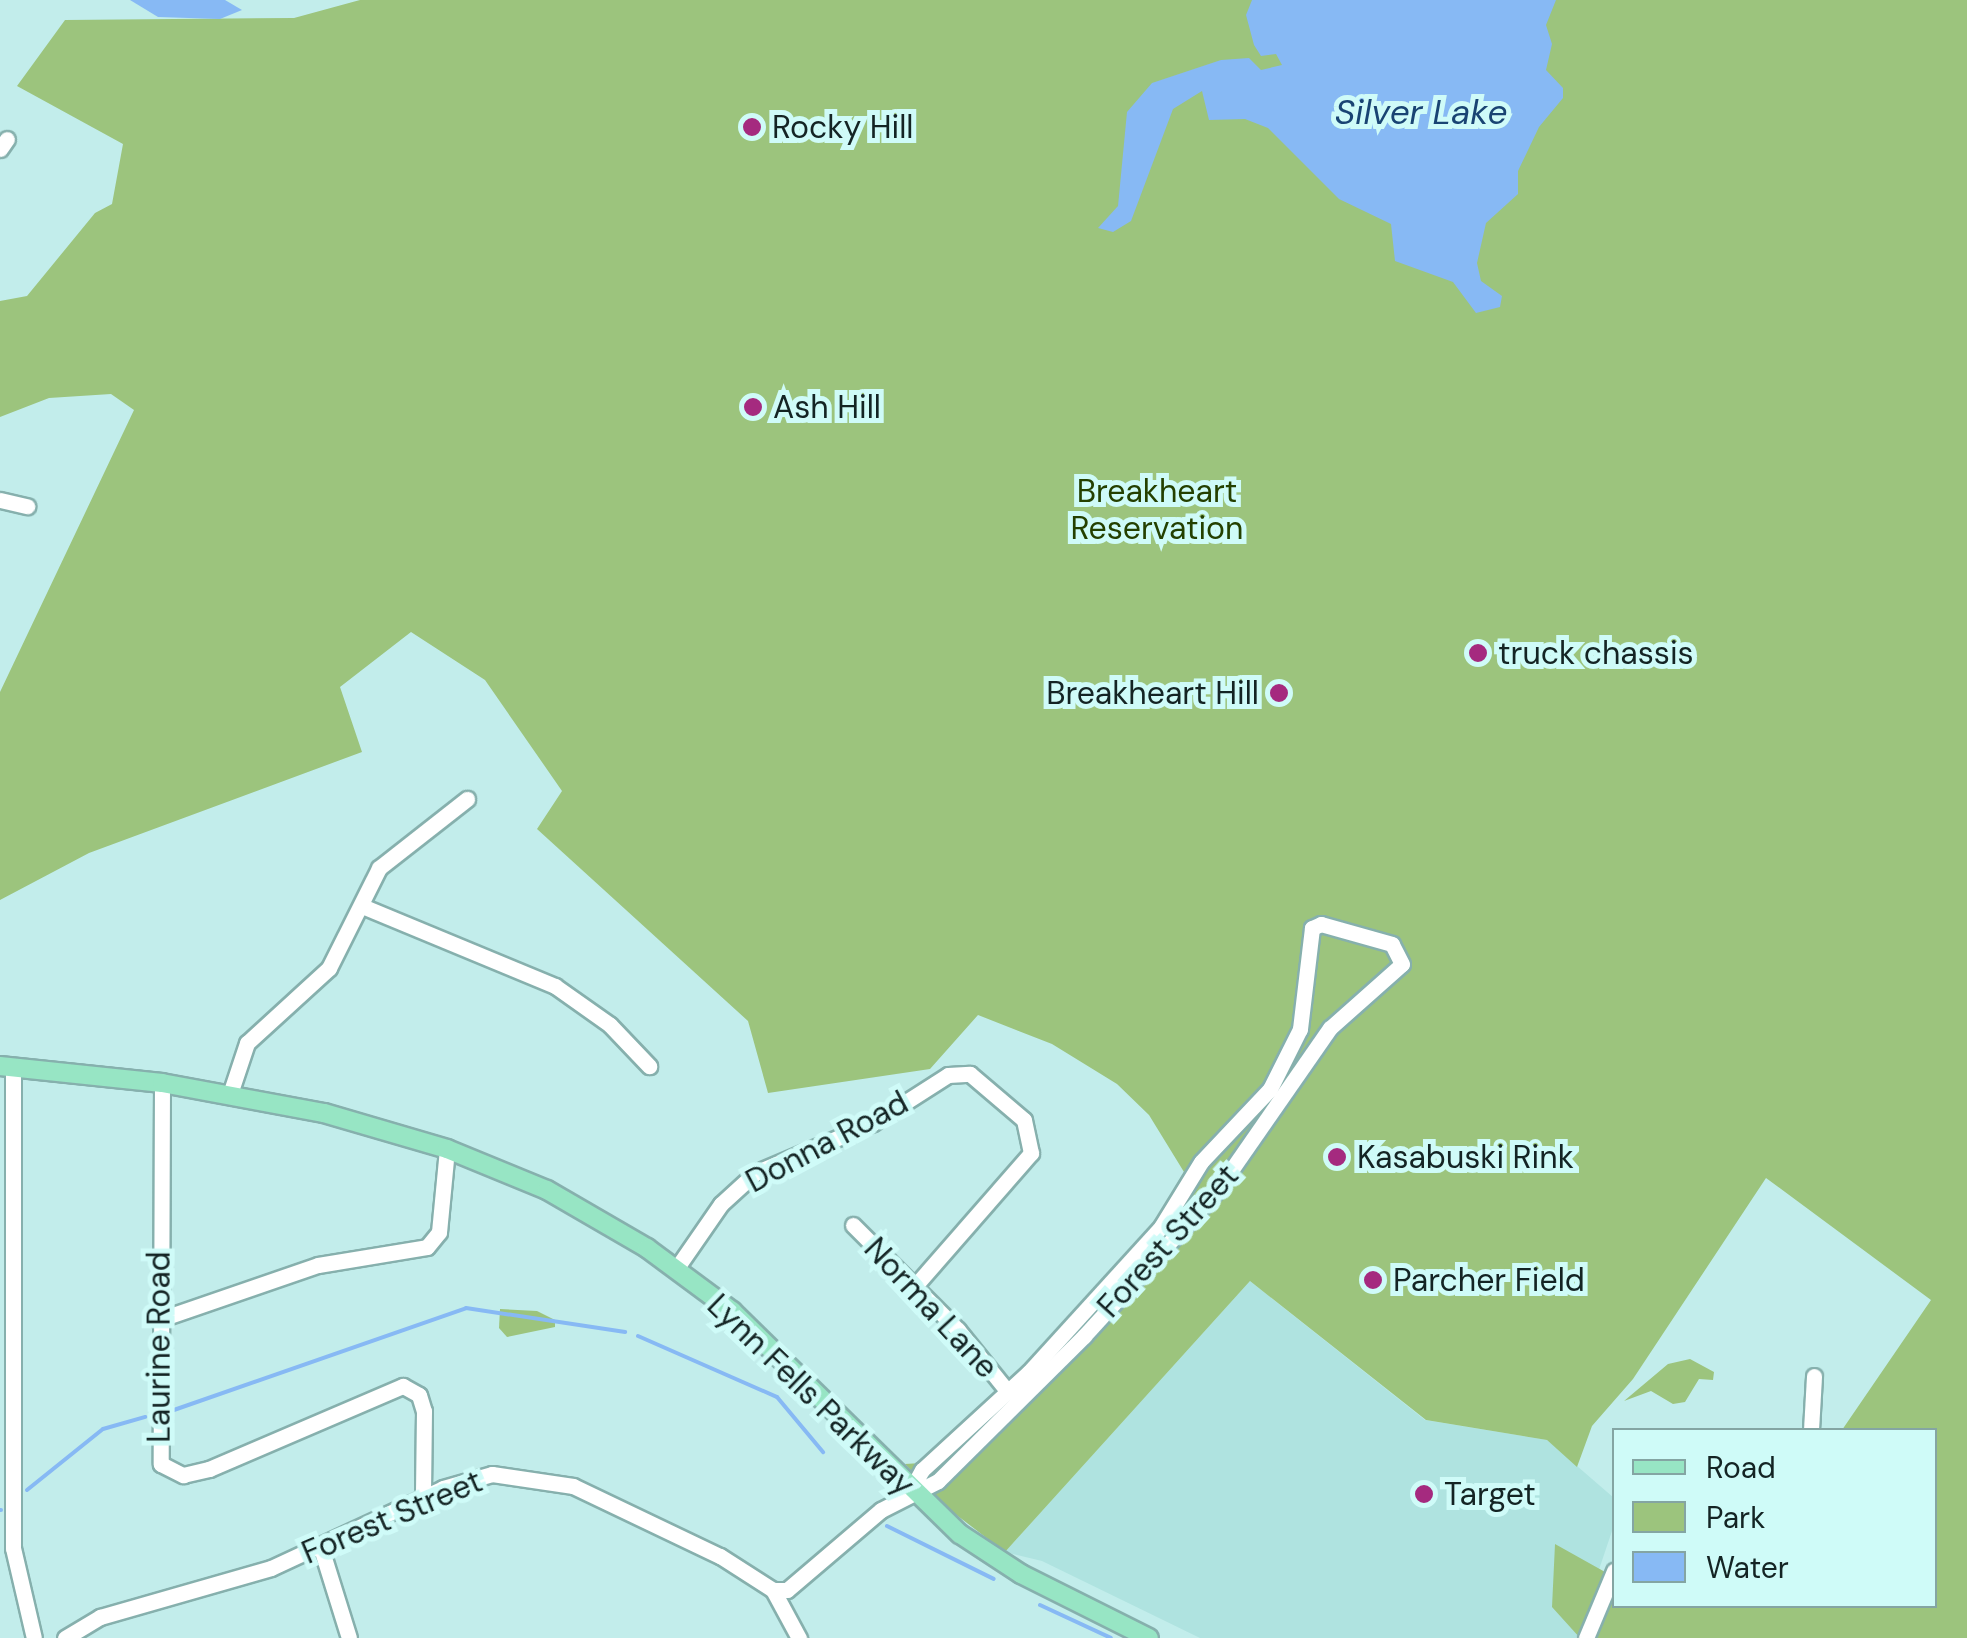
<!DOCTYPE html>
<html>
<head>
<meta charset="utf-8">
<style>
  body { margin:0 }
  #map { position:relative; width:1967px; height:1638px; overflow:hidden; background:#c2edeb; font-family:"DM Sans",sans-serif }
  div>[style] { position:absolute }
  .built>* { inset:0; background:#afe3e0 }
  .green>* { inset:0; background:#9cc47d }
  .water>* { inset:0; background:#87b9f4 }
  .stream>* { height:4px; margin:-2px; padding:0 2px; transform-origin:2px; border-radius:2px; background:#87b9f4 }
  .roads { filter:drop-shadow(2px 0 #86b0ad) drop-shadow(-2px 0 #86b0ad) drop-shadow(0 2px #86b0ad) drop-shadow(0 -2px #86b0ad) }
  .minor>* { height:15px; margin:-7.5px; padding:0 7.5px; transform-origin:7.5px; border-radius:7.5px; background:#fff }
  .major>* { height:18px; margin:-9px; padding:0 9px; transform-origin:9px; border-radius:9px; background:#97e5c4 }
  .dots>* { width:28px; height:28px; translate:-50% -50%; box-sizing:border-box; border:5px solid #cffbf8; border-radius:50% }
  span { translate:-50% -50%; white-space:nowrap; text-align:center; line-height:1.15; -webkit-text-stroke:10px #cffbf8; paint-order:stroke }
  .poi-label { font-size:32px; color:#142424 }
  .left { translate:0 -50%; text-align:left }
  .right { translate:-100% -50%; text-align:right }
  .park-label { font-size:32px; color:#244000 }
  .street-label { font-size:32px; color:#142424 }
  .water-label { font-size:35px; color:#194473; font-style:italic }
  .legend { position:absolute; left:1612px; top:1428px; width:325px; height:180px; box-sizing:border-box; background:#cffbf8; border:2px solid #84a5a3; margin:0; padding:12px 18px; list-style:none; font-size:30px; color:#142424 }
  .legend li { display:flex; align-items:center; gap:20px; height:50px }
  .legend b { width:50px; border:2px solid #84a5a3 }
</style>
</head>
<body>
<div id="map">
  <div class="built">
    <div style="clip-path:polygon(1250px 1281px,1425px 1420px,1547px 1440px,1614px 1498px,1614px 1525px,1576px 1638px,1200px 1638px,1042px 1561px,1005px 1552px)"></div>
  </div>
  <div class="green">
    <div style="clip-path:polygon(360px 0,1967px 0,1967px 1638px,1580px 1638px,1552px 1607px,1555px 1544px,1614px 1577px,1614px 1606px,1934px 1606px,1934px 1430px,1842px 1430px,1931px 1300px,1766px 1178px,1633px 1379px,1592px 1426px,1577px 1467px,1547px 1440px,1426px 1420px,1250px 1281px,1005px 1552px,946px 1507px,905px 1464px,921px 1463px,1022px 1368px,1153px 1224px,1184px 1172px,1149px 1115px,1117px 1084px,1052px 1044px,978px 1015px,930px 1069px,768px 1093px,748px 1021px,537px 829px,562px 791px,485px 680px,411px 632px,340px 687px,362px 752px,89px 853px,0 900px,0 692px,134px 410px,111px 394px,49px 398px,0 417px,0 301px,27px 296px,95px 213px,112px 204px,123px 144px,17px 86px,65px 20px,294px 18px)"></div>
    <div style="clip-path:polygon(500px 1309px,537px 1311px,555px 1320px,555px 1327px,507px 1337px,499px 1328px)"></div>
    <div style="clip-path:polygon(1690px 1359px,1714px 1372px,1713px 1380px,1699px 1379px,1685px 1402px,1673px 1404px,1651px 1391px,1624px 1401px,1668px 1364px)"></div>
  </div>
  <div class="water">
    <div style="clip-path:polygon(130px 0,225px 0,242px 10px,220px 19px,158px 17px)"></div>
    <div style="clip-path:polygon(1252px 0,1556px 0,1546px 25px,1552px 44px,1546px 70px,1563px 88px,1563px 98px,1539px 127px,1518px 171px,1518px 194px,1486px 223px,1477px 263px,1481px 281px,1502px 296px,1500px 307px,1476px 313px,1453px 282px,1395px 261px,1391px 224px,1339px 199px,1268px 128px,1245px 119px,1209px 120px,1202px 91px,1173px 109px,1131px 221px,1113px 232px,1098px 228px,1118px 206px,1127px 112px,1152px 83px,1221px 60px,1249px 58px,1261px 70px,1282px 65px,1276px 54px,1261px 56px,1254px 45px,1246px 15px)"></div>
  </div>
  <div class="stream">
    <div style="left:638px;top:1336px;width:152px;rotate:23.7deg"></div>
    <div style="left:777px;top:1397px;width:72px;rotate:50.1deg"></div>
    <div style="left:171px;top:1411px;width:312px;rotate:-19.2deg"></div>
    <div style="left:466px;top:1308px;width:161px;rotate:8.6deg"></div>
    <div style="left:27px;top:1490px;width:97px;rotate:-38.8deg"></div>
    <div style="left:103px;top:1429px;width:44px;rotate:-15.9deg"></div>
    <div style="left:0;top:1510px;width:1px"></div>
    <div style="left:887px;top:1526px;width:119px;rotate:26.4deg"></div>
    <div style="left:1040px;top:1605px;width:78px;rotate:24.9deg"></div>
  </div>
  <div class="roads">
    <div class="minor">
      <div style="left:0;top:149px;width:12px;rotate:-55deg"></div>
      <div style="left:0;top:500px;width:28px;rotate:13deg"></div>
      <div style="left:362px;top:906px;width:209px;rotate:22.5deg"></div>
      <div style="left:555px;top:986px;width:67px;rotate:35.3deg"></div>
      <div style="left:610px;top:1025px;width:57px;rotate:46.4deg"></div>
      <div style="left:13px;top:1067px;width:481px;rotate:90deg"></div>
      <div style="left:13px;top:1548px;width:92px;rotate:76.9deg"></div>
      <div style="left:162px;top:1083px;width:381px;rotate:90.2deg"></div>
      <div style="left:161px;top:1464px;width:25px;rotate:27deg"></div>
      <div style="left:183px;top:1475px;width:27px;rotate:-13deg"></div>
      <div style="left:209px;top:1469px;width:211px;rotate:-23.2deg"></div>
      <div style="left:403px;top:1386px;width:18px;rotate:29deg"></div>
      <div style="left:419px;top:1395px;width:17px;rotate:73deg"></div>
      <div style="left:424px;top:1411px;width:86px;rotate:90.7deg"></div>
      <div style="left:230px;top:1094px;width:54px;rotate:-71.6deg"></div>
      <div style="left:247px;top:1043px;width:111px;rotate:-42.4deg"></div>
      <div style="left:329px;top:968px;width:112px;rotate:-63.4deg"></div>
      <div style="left:379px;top:868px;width:112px;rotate:-38.1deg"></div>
      <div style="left:853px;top:1225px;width:148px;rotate:45deg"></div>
      <div style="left:958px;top:1330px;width:80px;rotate:51.1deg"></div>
      <div style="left:676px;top:1269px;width:79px;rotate:-55.3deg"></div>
      <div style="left:721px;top:1204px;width:46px;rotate:-42.4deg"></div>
      <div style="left:755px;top:1173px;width:128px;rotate:-23deg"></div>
      <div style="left:873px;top:1123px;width:89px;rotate:-32.6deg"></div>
      <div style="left:948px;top:1075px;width:22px;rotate:-3deg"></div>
      <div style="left:970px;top:1074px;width:71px;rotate:40.4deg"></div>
      <div style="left:1024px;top:1120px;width:34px;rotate:78deg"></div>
      <div style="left:1031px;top:1153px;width:175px;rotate:131.1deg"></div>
      <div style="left:158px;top:1320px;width:169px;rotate:-19deg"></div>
      <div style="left:318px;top:1265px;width:110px;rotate:-9.4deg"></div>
      <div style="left:427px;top:1247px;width:19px;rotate:-51deg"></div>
      <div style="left:439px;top:1232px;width:83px;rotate:-84.5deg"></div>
      <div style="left:1811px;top:1430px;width:54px;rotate:-86.8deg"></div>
      <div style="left:321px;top:1548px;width:94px;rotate:72.7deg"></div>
      <div style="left:773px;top:1590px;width:55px;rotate:61.6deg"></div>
      <div style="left:65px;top:1638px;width:41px;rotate:-31deg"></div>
      <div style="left:100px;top:1617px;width:178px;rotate:-16deg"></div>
      <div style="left:271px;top:1568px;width:190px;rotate:-24.9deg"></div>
      <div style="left:443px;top:1488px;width:51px;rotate:-15.9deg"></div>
      <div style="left:492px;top:1474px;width:82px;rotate:8.4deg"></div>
      <div style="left:573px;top:1486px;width:163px;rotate:25.5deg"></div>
      <div style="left:720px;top:1556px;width:63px;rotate:32.7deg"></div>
      <div style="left:773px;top:1590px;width:14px"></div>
      <div style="left:787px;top:1590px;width:123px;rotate:-40.4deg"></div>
      <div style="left:881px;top:1510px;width:64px;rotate:-27deg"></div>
      <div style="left:938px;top:1481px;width:206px;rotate:-44.8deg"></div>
      <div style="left:1084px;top:1336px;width:199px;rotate:-47.6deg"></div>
      <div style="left:1218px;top:1189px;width:196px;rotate:-55.2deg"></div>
      <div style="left:1330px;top:1028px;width:96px;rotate:-41.6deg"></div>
      <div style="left:1402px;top:964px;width:22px;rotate:-117deg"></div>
      <div style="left:1392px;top:944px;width:74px;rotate:-164.3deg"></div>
      <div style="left:1321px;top:924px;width:10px;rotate:156deg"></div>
      <div style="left:1312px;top:928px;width:102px;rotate:96.8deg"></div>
      <div style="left:1300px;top:1029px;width:67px;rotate:116.6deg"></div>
      <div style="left:1270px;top:1089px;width:100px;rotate:133.4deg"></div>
      <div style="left:1201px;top:1162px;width:76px;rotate:121.6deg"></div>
      <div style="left:1161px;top:1227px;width:196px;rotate:132.3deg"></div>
      <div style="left:1029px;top:1372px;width:145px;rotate:137.5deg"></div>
      <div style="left:922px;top:1470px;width:25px;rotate:119deg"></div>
      <div style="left:1586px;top:1638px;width:73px;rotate:-67.3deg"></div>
    </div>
    <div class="major">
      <div style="left:0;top:1066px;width:163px;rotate:6deg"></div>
      <div style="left:162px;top:1083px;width:165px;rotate:10.5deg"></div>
      <div style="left:324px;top:1113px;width:128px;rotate:16.3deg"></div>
      <div style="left:447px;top:1149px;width:108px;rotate:22.3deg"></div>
      <div style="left:547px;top:1190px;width:116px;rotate:30.1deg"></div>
      <div style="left:647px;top:1248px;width:106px;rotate:36.5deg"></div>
      <div style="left:732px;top:1311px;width:319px;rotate:44.4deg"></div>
      <div style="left:960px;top:1534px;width:73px;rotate:33.3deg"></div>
      <div style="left:1021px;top:1574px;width:143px;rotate:26.6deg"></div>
    </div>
  </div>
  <div class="dots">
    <div style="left:752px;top:127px;background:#a52a7f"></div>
    <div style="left:753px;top:407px;background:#a52a7f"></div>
    <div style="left:1478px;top:653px;background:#a52a7f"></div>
    <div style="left:1279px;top:693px;background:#a52a7f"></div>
    <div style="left:1337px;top:1157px;background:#a52a7f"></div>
    <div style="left:1373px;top:1280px;background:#a52a7f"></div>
    <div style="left:1424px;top:1494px;background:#a52a7f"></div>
  </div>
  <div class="poi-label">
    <span class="left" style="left:772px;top:127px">Rocky Hill</span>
    <span class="left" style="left:773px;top:407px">Ash Hill</span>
    <span class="left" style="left:1498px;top:653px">truck chassis</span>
    <span class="right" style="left:1259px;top:693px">Breakheart Hill</span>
    <span class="left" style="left:1357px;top:1157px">Kasabuski Rink</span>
    <span class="left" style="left:1393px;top:1280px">Parcher Field</span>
    <span class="left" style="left:1444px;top:1494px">Target</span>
  </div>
  <div class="park-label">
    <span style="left:1157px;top:510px">Breakheart<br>Reservation</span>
  </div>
  <div class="street-label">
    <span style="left:827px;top:1142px;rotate:-28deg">Donna Road</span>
    <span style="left:1168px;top:1241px;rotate:-48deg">Forest Street</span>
    <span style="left:931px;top:1308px;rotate:47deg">Norma Lane</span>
    <span style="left:159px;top:1347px;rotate:-90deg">Laurine Road</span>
    <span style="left:811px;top:1395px;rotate:44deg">Lynn Fells Parkway</span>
    <span style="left:392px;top:1517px;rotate:-23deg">Forest Street</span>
  </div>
  <div class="water-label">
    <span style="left:1421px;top:112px">Silver Lake</span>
  </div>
  <ul class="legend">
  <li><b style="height:12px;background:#97e5c4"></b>Road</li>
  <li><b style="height:28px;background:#9cc47d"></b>Park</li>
  <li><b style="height:28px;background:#87b9f4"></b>Water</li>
  </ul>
</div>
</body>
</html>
